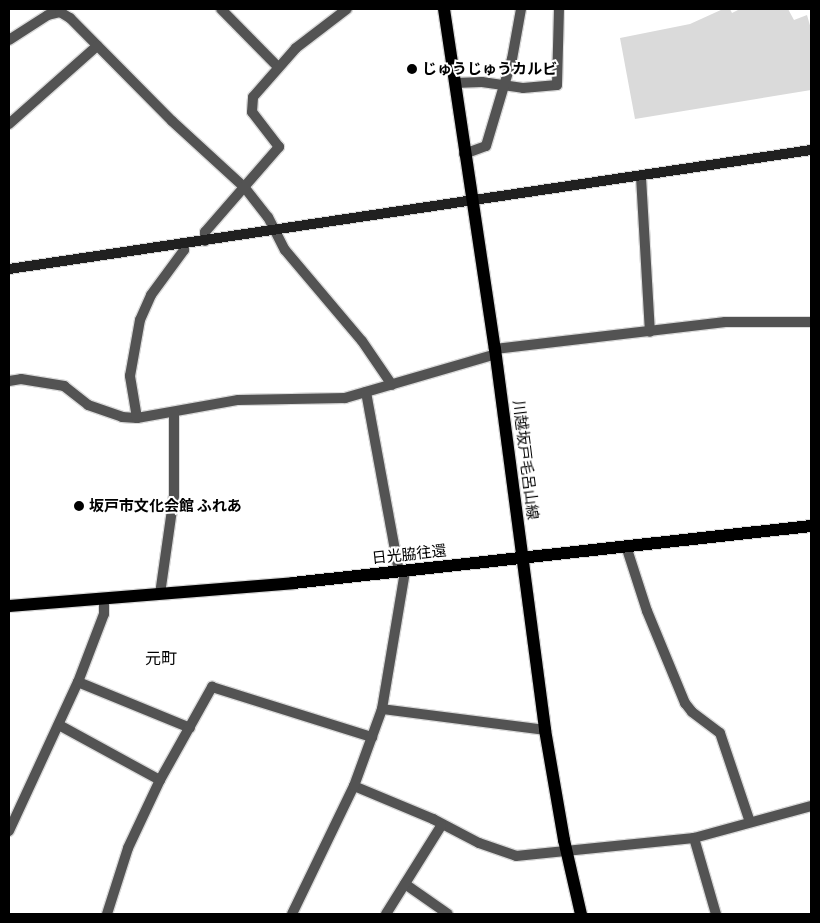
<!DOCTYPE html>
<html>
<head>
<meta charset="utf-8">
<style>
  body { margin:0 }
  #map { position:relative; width:820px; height:923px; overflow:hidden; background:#fff; font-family:Commissioner,"Noto Sans JP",sans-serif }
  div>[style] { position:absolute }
  .green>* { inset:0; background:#dadada }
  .roads { filter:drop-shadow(1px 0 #dbdbdb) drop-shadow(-1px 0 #dbdbdb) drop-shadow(0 1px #dbdbdb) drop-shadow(0 -1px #dbdbdb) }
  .street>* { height:10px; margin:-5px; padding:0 5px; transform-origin:5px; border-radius:5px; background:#535353 }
  .secondary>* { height:10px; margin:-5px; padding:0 5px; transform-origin:5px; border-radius:5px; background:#202020 }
  .primary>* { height:12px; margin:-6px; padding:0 6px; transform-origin:6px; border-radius:6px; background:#000 }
  .dots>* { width:14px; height:14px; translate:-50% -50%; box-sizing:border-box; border:2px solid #fff; border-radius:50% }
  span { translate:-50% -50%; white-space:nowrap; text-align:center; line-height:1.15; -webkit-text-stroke:4px #fff; paint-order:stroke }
  .poi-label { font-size:15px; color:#000; font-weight:700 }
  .left { translate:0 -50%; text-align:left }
  .street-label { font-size:15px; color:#000 }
  .neighbourhood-label { font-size:16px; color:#000 }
  .frame { position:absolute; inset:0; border:10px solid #000; pointer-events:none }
</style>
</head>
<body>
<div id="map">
  <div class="green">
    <div style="clip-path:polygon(723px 9px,730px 9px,732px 13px,740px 9px,788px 9px,794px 20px,807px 15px,811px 29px,811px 90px,635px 119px,620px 38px,690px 24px)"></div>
  </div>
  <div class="roads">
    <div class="street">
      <div style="left:221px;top:9px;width:81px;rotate:45.5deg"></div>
      <div style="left:9px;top:40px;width:46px;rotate:-32.7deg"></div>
      <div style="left:48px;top:15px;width:12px;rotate:-14deg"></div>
      <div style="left:60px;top:12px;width:12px;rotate:31deg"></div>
      <div style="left:70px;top:18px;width:145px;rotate:45.3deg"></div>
      <div style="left:172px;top:121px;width:99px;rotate:42.5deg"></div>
      <div style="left:245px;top:188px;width:37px;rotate:52deg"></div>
      <div style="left:268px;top:217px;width:37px;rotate:63deg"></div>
      <div style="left:285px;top:250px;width:119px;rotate:49.8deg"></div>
      <div style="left:362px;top:341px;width:53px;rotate:55.7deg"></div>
      <div style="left:455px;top:83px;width:27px;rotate:-2deg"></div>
      <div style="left:482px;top:82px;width:41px;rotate:8.3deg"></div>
      <div style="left:523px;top:88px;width:34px;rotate:-5deg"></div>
      <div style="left:557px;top:85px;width:76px;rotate:-88.5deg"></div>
      <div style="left:9px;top:124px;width:118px;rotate:-41.6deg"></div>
      <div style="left:464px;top:154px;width:23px;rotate:-20deg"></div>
      <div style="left:486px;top:146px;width:91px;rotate:-73.4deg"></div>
      <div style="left:512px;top:59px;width:51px;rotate:-79.8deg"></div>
      <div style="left:641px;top:177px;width:155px;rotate:86.7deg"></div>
      <div style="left:205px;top:241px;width:9px;rotate:-90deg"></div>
      <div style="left:205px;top:232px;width:113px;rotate:-49deg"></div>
      <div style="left:279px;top:147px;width:44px;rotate:-127.6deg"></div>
      <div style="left:252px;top:112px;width:15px;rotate:-86deg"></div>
      <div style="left:253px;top:97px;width:65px;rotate:-48.7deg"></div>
      <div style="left:296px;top:48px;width:64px;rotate:-37.4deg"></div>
      <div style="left:495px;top:349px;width:232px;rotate:-6.7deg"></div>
      <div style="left:725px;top:322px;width:86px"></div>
      <div style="left:9px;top:381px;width:12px;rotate:-9deg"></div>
      <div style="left:21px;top:379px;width:44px;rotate:9.2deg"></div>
      <div style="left:64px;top:386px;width:31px;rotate:38deg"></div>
      <div style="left:88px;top:405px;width:36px;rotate:19deg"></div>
      <div style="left:122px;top:417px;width:15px;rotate:4deg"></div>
      <div style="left:137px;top:418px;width:103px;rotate:-10.1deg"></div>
      <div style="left:238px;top:400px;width:107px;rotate:-1.1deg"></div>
      <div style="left:345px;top:398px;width:157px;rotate:-16.2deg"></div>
      <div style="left:366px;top:392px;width:183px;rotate:79.6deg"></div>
      <div style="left:137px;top:418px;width:43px;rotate:-99.5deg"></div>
      <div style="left:130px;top:376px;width:57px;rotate:-79.9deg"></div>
      <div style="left:140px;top:320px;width:27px;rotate:-66deg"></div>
      <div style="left:151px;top:295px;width:56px;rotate:-53.7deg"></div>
      <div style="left:184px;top:250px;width:7px;rotate:-90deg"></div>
      <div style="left:626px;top:546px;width:68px;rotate:72.1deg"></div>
      <div style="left:647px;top:611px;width:100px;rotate:67.6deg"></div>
      <div style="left:685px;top:703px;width:11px;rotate:52deg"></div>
      <div style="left:692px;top:712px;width:35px;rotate:37deg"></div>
      <div style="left:720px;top:733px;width:94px;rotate:71.4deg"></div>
      <div style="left:160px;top:594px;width:99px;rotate:-81.9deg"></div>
      <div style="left:174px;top:496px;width:83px;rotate:-90deg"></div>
      <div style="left:78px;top:682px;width:121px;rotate:22.3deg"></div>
      <div style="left:382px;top:709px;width:164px;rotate:7.3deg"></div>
      <div style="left:59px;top:725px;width:115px;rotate:28.6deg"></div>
      <div style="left:354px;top:786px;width:86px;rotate:22.7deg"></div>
      <div style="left:433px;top:819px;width:52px;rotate:27.6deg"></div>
      <div style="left:479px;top:843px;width:39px;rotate:19deg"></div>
      <div style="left:516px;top:856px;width:179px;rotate:-5.8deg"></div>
      <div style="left:694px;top:838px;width:121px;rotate:-15.3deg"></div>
      <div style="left:9px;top:831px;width:164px;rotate:-65.2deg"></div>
      <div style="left:78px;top:682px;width:73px;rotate:-69.1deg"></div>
      <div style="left:104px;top:614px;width:16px;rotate:-90deg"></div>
      <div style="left:694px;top:838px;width:79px;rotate:73.9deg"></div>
      <div style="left:405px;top:884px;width:52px;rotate:34.9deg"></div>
      <div style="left:107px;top:914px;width:69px;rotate:-72.3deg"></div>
      <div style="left:128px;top:848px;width:75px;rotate:-64.8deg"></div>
      <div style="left:160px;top:780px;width:107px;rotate:-60.8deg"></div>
      <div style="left:212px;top:687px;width:168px;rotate:17.4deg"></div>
      <div style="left:292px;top:914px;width:142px;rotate:-64.2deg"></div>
      <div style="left:354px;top:786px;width:82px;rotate:-70deg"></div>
      <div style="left:382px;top:709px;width:140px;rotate:-80.5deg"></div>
      <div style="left:386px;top:914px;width:104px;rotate:-58deg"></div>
    </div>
    <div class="secondary">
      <div style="left:9px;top:269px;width:811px;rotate:-8.44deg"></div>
    </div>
    <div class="primary">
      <div style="left:444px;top:9px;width:344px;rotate:81.5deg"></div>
      <div style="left:495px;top:349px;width:384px;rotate:82.5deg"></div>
      <div style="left:545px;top:730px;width:112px;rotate:80.2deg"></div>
      <div style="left:564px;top:840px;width:76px;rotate:77.1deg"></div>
      <div style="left:9px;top:606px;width:285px;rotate:-4.6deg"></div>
      <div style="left:293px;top:583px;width:521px;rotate:-6.28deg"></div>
    </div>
  </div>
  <div class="dots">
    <div style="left:412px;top:69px;background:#000"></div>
    <div style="left:79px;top:506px;background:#000"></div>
  </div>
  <div class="poi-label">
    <span class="left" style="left:422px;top:69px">じゅうじゅうカルビ</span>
    <span class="left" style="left:89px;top:506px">坂戸市文化会館 ふれあ</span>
  </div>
  <div class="street-label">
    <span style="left:526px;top:460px;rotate:83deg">川越坂戸毛呂山線</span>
    <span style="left:409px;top:554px;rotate:-6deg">日光脇往還</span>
  </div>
  <div class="neighbourhood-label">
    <span style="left:161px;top:658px">元町</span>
  </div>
  <div class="frame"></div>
</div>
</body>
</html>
